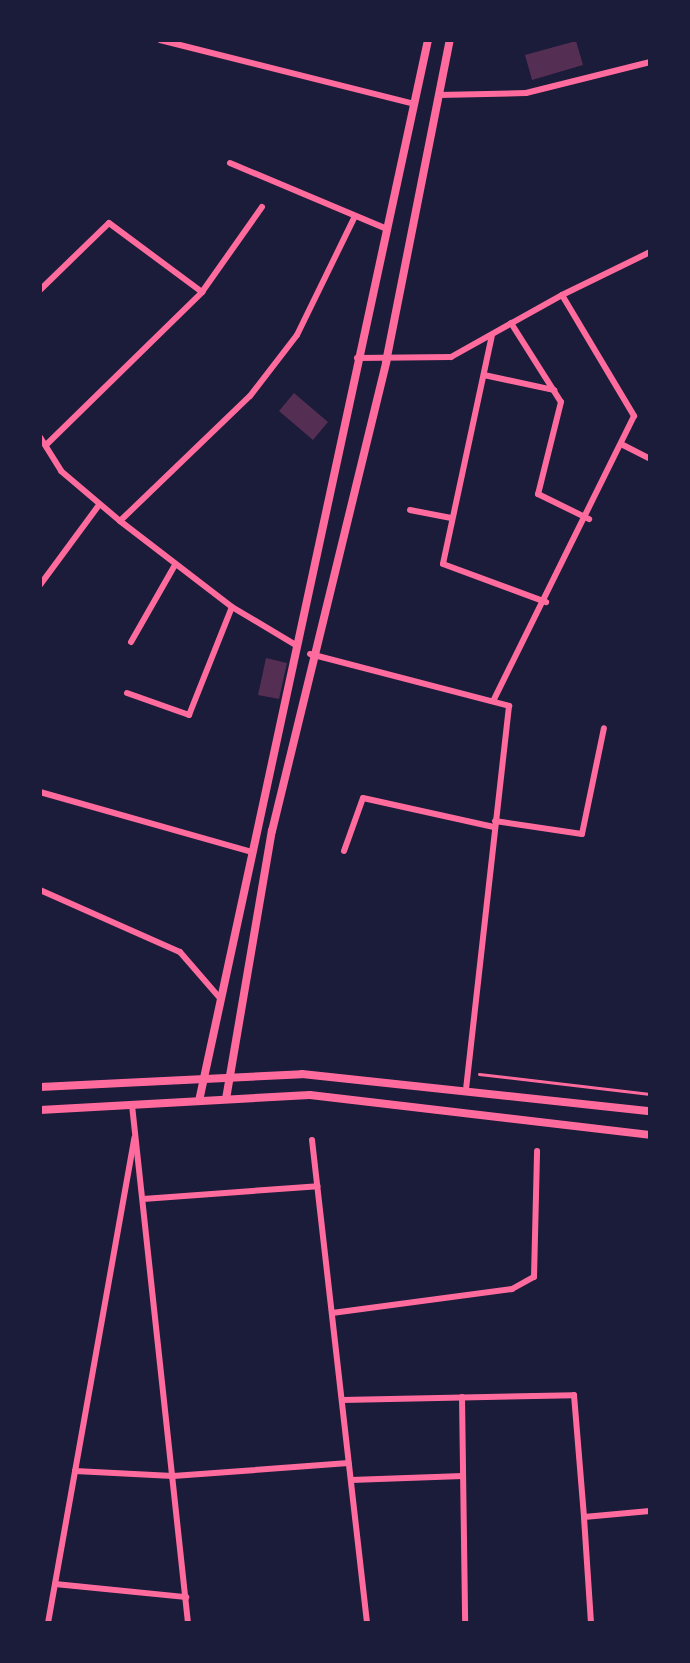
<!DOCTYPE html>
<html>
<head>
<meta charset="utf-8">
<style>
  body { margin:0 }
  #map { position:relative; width:690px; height:1663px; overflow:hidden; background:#1b1b3a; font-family:Montserrat,sans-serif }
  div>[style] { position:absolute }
  .building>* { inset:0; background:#542f53 }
  .path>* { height:3px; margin:-1.5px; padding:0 1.5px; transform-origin:1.5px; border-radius:1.5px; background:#ff6b9d }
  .minor>* { height:6px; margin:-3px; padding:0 3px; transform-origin:3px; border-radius:3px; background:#ff6b9d }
  .tertiary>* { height:8px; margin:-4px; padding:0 4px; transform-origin:4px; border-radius:4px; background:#ff6b9d }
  span { translate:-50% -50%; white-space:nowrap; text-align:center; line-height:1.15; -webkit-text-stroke:8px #1b1b3a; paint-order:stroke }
  .frame { position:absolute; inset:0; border:42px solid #1b1b3a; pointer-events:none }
</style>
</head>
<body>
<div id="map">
  <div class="building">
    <div style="clip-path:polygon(576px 41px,583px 65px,532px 80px,525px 55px)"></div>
    <div style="clip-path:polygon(294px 393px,328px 422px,313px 440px,279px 411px)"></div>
    <div style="clip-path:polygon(266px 658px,287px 663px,279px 699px,258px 695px)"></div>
  </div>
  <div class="path">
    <div style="left:479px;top:1074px;width:172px;rotate:6.7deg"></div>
  </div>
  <div class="minor">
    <div style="left:160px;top:40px;width:263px;rotate:14.1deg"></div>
    <div style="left:439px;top:95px;width:87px;rotate:-1.3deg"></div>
    <div style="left:526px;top:93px;width:128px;rotate:-14deg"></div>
    <div style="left:230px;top:163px;width:170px;rotate:22.8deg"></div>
    <div style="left:40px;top:290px;width:96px;rotate:-44.2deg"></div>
    <div style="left:109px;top:223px;width:116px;rotate:36.6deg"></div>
    <div style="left:562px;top:295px;width:98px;rotate:-26deg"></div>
    <div style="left:511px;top:323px;width:93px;rotate:57.7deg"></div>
    <div style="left:561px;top:402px;width:95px;rotate:104deg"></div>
    <div style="left:538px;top:494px;width:57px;rotate:26.1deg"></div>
    <div style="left:492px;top:335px;width:234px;rotate:102.1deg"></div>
    <div style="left:443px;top:564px;width:110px;rotate:20.3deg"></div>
    <div style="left:357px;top:358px;width:94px;rotate:-0.6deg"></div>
    <div style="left:451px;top:357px;width:127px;rotate:-29.2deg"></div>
    <div style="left:562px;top:295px;width:141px;rotate:59.2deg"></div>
    <div style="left:634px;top:416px;width:318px;rotate:116.3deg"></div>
    <div style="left:484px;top:375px;width:72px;rotate:12.1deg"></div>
    <div style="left:40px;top:437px;width:40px;rotate:58deg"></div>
    <div style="left:61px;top:471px;width:77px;rotate:40.3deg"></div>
    <div style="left:120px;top:521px;width:180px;rotate:-43.9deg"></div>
    <div style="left:250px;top:396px;width:77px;rotate:-52.4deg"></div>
    <div style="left:297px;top:335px;width:132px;rotate:-64deg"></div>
    <div style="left:46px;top:445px;width:219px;rotate:-44.4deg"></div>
    <div style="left:202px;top:292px;width:104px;rotate:-54.8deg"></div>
    <div style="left:623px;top:445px;width:30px;rotate:27deg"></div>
    <div style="left:410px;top:510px;width:42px;rotate:11deg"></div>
    <div style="left:120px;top:521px;width:141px;rotate:37.5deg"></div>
    <div style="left:232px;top:607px;width:72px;rotate:30.8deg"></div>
    <div style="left:40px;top:585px;width:99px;rotate:-53.6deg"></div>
    <div style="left:131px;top:642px;width:89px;rotate:-60.3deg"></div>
    <div style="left:310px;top:654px;width:206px;rotate:14.6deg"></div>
    <div style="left:509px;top:706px;width:383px;rotate:96.4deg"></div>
    <div style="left:127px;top:693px;width:66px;rotate:19.5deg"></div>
    <div style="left:189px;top:715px;width:116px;rotate:-68.3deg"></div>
    <div style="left:40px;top:792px;width:217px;rotate:15.8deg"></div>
    <div style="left:495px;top:821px;width:88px;rotate:8.5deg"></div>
    <div style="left:582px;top:834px;width:108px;rotate:-78.3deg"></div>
    <div style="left:344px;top:851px;width:56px;rotate:-70.3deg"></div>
    <div style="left:363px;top:798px;width:134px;rotate:12.5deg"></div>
    <div style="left:40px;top:890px;width:153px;rotate:23.9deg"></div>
    <div style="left:180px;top:952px;width:60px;rotate:49.1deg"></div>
    <div style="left:132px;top:1105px;width:521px;rotate:83.83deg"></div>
    <div style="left:312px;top:1140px;width:486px;rotate:83.5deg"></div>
    <div style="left:143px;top:1199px;width:175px;rotate:-4.2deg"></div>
    <div style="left:332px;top:1313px;width:182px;rotate:-7.6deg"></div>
    <div style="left:512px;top:1289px;width:25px;rotate:-29deg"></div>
    <div style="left:534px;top:1277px;width:126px;rotate:-88.6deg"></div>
    <div style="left:462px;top:1397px;width:226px;rotate:89.2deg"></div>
    <div style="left:342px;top:1400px;width:232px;rotate:-1.2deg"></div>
    <div style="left:574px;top:1395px;width:122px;rotate:85.3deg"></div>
    <div style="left:75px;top:1471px;width:98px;rotate:2.9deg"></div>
    <div style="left:173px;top:1476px;width:176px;rotate:-4.2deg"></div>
    <div style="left:351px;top:1480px;width:112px;rotate:-2deg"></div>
    <div style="left:55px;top:1584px;width:132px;rotate:5.7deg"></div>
    <div style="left:48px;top:1623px;width:493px;rotate:-79.9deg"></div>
    <div style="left:591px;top:1623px;width:106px;rotate:-93.8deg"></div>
    <div style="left:584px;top:1517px;width:66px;rotate:-5.2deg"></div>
  </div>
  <div class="tertiary">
    <div style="left:40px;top:1087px;width:262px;rotate:-2.8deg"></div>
    <div style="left:302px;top:1074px;width:350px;rotate:6.1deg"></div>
    <div style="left:226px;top:1099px;width:272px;rotate:-80.3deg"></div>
    <div style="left:272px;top:831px;width:483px;rotate:-76.3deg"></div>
    <div style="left:386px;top:362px;width:328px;rotate:-78.8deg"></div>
    <div style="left:199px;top:1101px;width:1085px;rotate:-77.82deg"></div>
    <div style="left:40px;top:1110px;width:270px;rotate:-3.2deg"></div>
    <div style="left:310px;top:1095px;width:342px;rotate:6.7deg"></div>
  </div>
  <div class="frame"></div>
</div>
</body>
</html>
